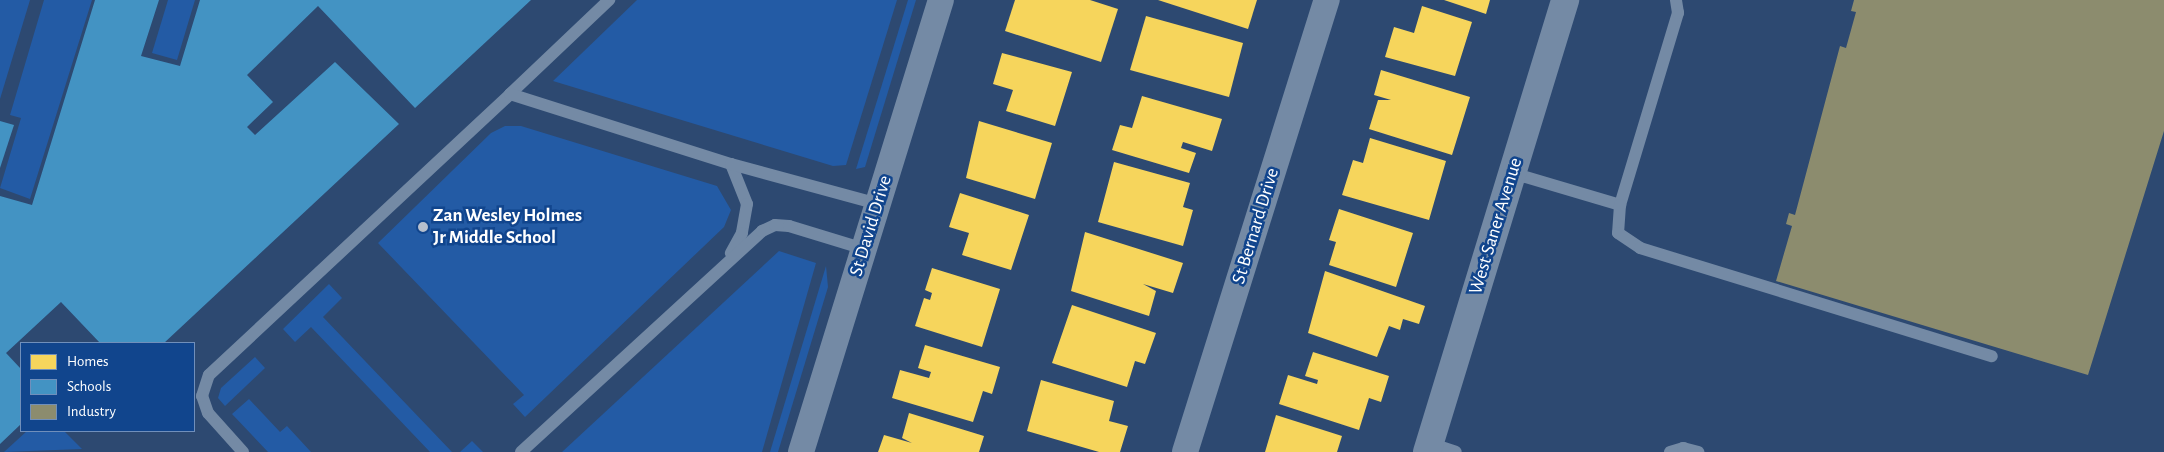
<!DOCTYPE html>
<html>
<head>
<meta charset="utf-8">
<style>
  body { margin:0 }
  #map { position:relative; width:2164px; height:452px; overflow:hidden; background:#2d4971; font-family:"Alegreya Sans",sans-serif }
  div>[style] { position:absolute }
  .green>* { inset:0; background:#235ba5 }
  .homes>* { inset:0; background:#f6d55c }
  .schools>* { inset:0; background:#4393c3 }
  .industry>* { inset:0; background:#8c8c6e }
  .service>* { height:12px; margin:-6px; padding:0 6px; transform-origin:6px; border-radius:6px; background:#748aa5 }
  .minor>* { height:26px; margin:-13px; padding:0 13px; transform-origin:13px; border-radius:13px; background:#748aa5 }
  .tertiary>* { height:28px; margin:-14px; padding:0 14px; transform-origin:14px; border-radius:14px; background:#748aa5 }
  .dots>* { width:14px; height:14px; translate:-50% -50%; box-sizing:border-box; border:2px solid #11458d; border-radius:50% }
  span { translate:-50% -50%; white-space:nowrap; text-align:center; line-height:1.15; -webkit-text-stroke:5px #11458d; paint-order:stroke }
  .poi-label { font-size:19px; color:#fff; font-weight:700 }
  .left { translate:0 -50%; text-align:left }
  .street-label { font-size:19px; color:#fff }
  .legend { position:absolute; left:20px; top:342px; width:175px; height:90px; box-sizing:border-box; background:#11458d; border:1px solid #708fbb; margin:0; padding:6px 9px; list-style:none; font-size:15px; color:#fff }
  .legend li { display:flex; align-items:center; gap:10px; height:25px }
  .legend b { width:25px; border:1px solid #708fbb }
</style>
</head>
<body>
<div id="map">
  <div class="green">
    <div style="clip-path:polygon(0 0,30px 0,0 99px)"></div>
    <div style="clip-path:polygon(44px 0,92px 0,30px 199px,0 188px,21px 118px,10px 115px)"></div>
    <div style="clip-path:polygon(168px 0,195px 0,177px 60px,152px 53px)"></div>
    <div style="clip-path:polygon(637px 0,897px 0,846px 165px,833px 166px,553px 81px)"></div>
    <div style="clip-path:polygon(908px 0,916px 0,865px 167px,856px 169px)"></div>
    <div style="clip-path:polygon(505px 126px,521px 126px,717px 186px,731px 210px,724px 227px,525px 417px,513px 404px,524px 395px,378px 243px,491px 133px)"></div>
    <div style="clip-path:polygon(779px 251px,816px 263px,762px 452px,562px 452px)"></div>
    <div style="clip-path:polygon(826px 266px,828px 287px,778px 452px,770px 452px)"></div>
    <div style="clip-path:polygon(329px 284px,342px 298px,323px 317px,452px 452px,430px 452px,311px 327px,295px 342px,283px 329px)"></div>
    <div style="clip-path:polygon(255px 357px,265px 368px,225px 406px,218px 398px,221px 388px)"></div>
    <div style="clip-path:polygon(249px 399px,280px 432px,287px 426px,311px 452px,268px 452px,232px 414px)"></div>
    <div style="clip-path:polygon(27px 431px,64px 431px,82px 449px,4px 452px)"></div>
    <div style="clip-path:polygon(472px 441px,483px 452px,460px 452px)"></div>
  </div>
  <div class="homes">
    <div style="clip-path:polygon(1015px 0,1090px 0,1118px 9px,1101px 62px,1005px 31px)"></div>
    <div style="clip-path:polygon(1158px 0,1257px 0,1248px 29px)"></div>
    <div style="clip-path:polygon(1444px 0,1490px 0,1486px 14px)"></div>
    <div style="clip-path:polygon(1422px 6px,1472px 22px,1455px 76px,1385px 57px,1394px 27px,1414px 33px)"></div>
    <div style="clip-path:polygon(1146px 16px,1243px 43px,1229px 97px,1130px 70px)"></div>
    <div style="clip-path:polygon(1002px 53px,1072px 72px,1055px 126px,1006px 111px,1013px 90px,993px 84px)"></div>
    <div style="clip-path:polygon(1381px 70px,1470px 97px,1452px 155px,1369px 129px,1378px 100px,1391px 100px,1374px 95px)"></div>
    <div style="clip-path:polygon(1142px 96px,1222px 119px,1212px 151px,1183px 142px,1181px 148px,1196px 153px,1189px 173px,1112px 150px,1120px 125px,1132px 128px)"></div>
    <div style="clip-path:polygon(979px 121px,1052px 143px,1035px 199px,966px 178px)"></div>
    <div style="clip-path:polygon(1370px 138px,1446px 161px,1429px 220px,1342px 195px,1353px 160px,1363px 163px)"></div>
    <div style="clip-path:polygon(1114px 162px,1190px 183px,1183px 207px,1193px 210px,1183px 246px,1098px 222px)"></div>
    <div style="clip-path:polygon(960px 193px,1029px 215px,1011px 270px,962px 255px,969px 233px,949px 227px)"></div>
    <div style="clip-path:polygon(1339px 209px,1413px 233px,1396px 287px,1329px 265px,1336px 242px,1329px 240px)"></div>
    <div style="clip-path:polygon(1085px 232px,1183px 263px,1173px 293px,1143px 284px,1156px 291px,1149px 316px,1071px 291px)"></div>
    <div style="clip-path:polygon(932px 268px,1000px 289px,982px 347px,915px 326px,924px 298px,930px 300px,932px 293px,925px 290px)"></div>
    <div style="clip-path:polygon(1325px 271px,1425px 306px,1419px 324px,1403px 319px,1400px 330px,1389px 326px,1377px 357px,1308px 333px)"></div>
    <div style="clip-path:polygon(1072px 305px,1156px 333px,1145px 364px,1135px 361px,1127px 387px,1052px 363px)"></div>
    <div style="clip-path:polygon(925px 345px,1000px 367px,992px 394px,983px 391px,973px 422px,892px 398px,900px 370px,929px 378px,931px 372px,918px 368px)"></div>
    <div style="clip-path:polygon(1313px 352px,1389px 376px,1381px 402px,1369px 398px,1359px 430px,1279px 404px,1288px 375px,1317px 384px,1318px 380px,1305px 376px)"></div>
    <div style="clip-path:polygon(1041px 380px,1114px 401px,1109px 421px,1128px 426px,1120px 452px,1099px 452px,1027px 431px)"></div>
    <div style="clip-path:polygon(909px 413px,984px 436px,979px 452px,878px 452px,884px 435px,912px 443px,902px 438px)"></div>
    <div style="clip-path:polygon(1276px 415px,1342px 436px,1337px 452px,1265px 452px)"></div>
  </div>
  <div class="schools">
    <div style="clip-path:polygon(95px 0,159px 0,141px 56px,180px 66px,200px 0,531px 0,415px 108px,318px 6px,247px 75px,273px 102px,247px 127px,255px 135px,335px 62px,399px 124px,164px 343px,100px 343px,61px 302px,6px 353px,21px 369px,21px 424px,0 444px,0 196px,32px 205px)"></div>
    <div style="clip-path:polygon(0 121px,14px 125px,0 168px)"></div>
  </div>
  <div class="industry">
    <div style="clip-path:polygon(1854px 0,2164px 0,2164px 131px,2088px 375px,1776px 281px,1792px 226px,1786px 224px,1789px 213px,1795px 215px,1840px 46px,1846px 48px,1856px 12px,1851px 11px)"></div>
  </div>
  <div class="service">
    <div style="left:510px;top:94px;width:137px;rotate:-43.5deg"></div>
    <div style="left:731px;top:164px;width:43px;rotate:68.2deg"></div>
    <div style="left:747px;top:204px;width:29px;rotate:100deg"></div>
    <div style="left:742px;top:233px;width:23px;rotate:119deg"></div>
    <div style="left:1512px;top:173px;width:113px;rotate:16.5deg"></div>
    <div style="left:1620px;top:205px;width:201px;rotate:-73.2deg"></div>
    <div style="left:1678px;top:13px;width:13px;rotate:-99deg"></div>
    <div style="left:1620px;top:205px;width:28px;rotate:94deg"></div>
    <div style="left:1618px;top:233px;width:27px;rotate:34deg"></div>
    <div style="left:1640px;top:248px;width:368px;rotate:17.1deg"></div>
    <div style="left:1429px;top:443px;width:28px;rotate:18deg"></div>
    <div style="left:243px;top:452px;width:52px;rotate:-131.9deg"></div>
    <div style="left:208px;top:413px;width:18px;rotate:-109deg"></div>
    <div style="left:202px;top:396px;width:22px;rotate:-72deg"></div>
    <div style="left:209px;top:375px;width:412px;rotate:-43deg"></div>
    <div style="left:510px;top:94px;width:232px;rotate:17.6deg"></div>
    <div style="left:731px;top:164px;width:152px;rotate:15.2deg"></div>
    <div style="left:521px;top:452px;width:327px;rotate:-42.5deg"></div>
    <div style="left:762px;top:231px;width:14px;rotate:-25deg"></div>
    <div style="left:775px;top:225px;width:14px;rotate:4deg"></div>
    <div style="left:789px;top:226px;width:78px;rotate:17deg"></div>
    <div style="left:1670px;top:452px;width:14px;rotate:-17deg"></div>
    <div style="left:1683px;top:448px;width:16px;rotate:15deg"></div>
  </div>
  <div class="minor">
    <div style="left:801px;top:452px;width:473px;rotate:-72.8deg"></div>
    <div style="left:1185px;top:452px;width:474px;rotate:-72.6deg"></div>
  </div>
  <div class="tertiary">
    <div style="left:1427px;top:452px;width:473px;rotate:-73deg"></div>
  </div>
  <div class="dots">
    <div style="left:423px;top:227px;background:#b6bfcd"></div>
  </div>
  <div class="poi-label">
    <span class="left" style="left:433px;top:227px">Zan Wesley Holmes<br>Jr Middle School</span>
  </div>
  <div class="street-label">
    <span style="left:871px;top:226px;rotate:-73deg">St David Drive</span>
    <span style="left:1256px;top:226px;rotate:-73deg">St Bernard Drive</span>
    <span style="left:1496px;top:226px;rotate:-73deg">West Saner Avenue</span>
  </div>
  <ul class="legend">
  <li><b style="height:14px;background:#f6d55c"></b>Homes</li>
  <li><b style="height:14px;background:#4393c3"></b>Schools</li>
  <li><b style="height:14px;background:#8c8c6e"></b>Industry</li>
  </ul>
</div>
</body>
</html>
